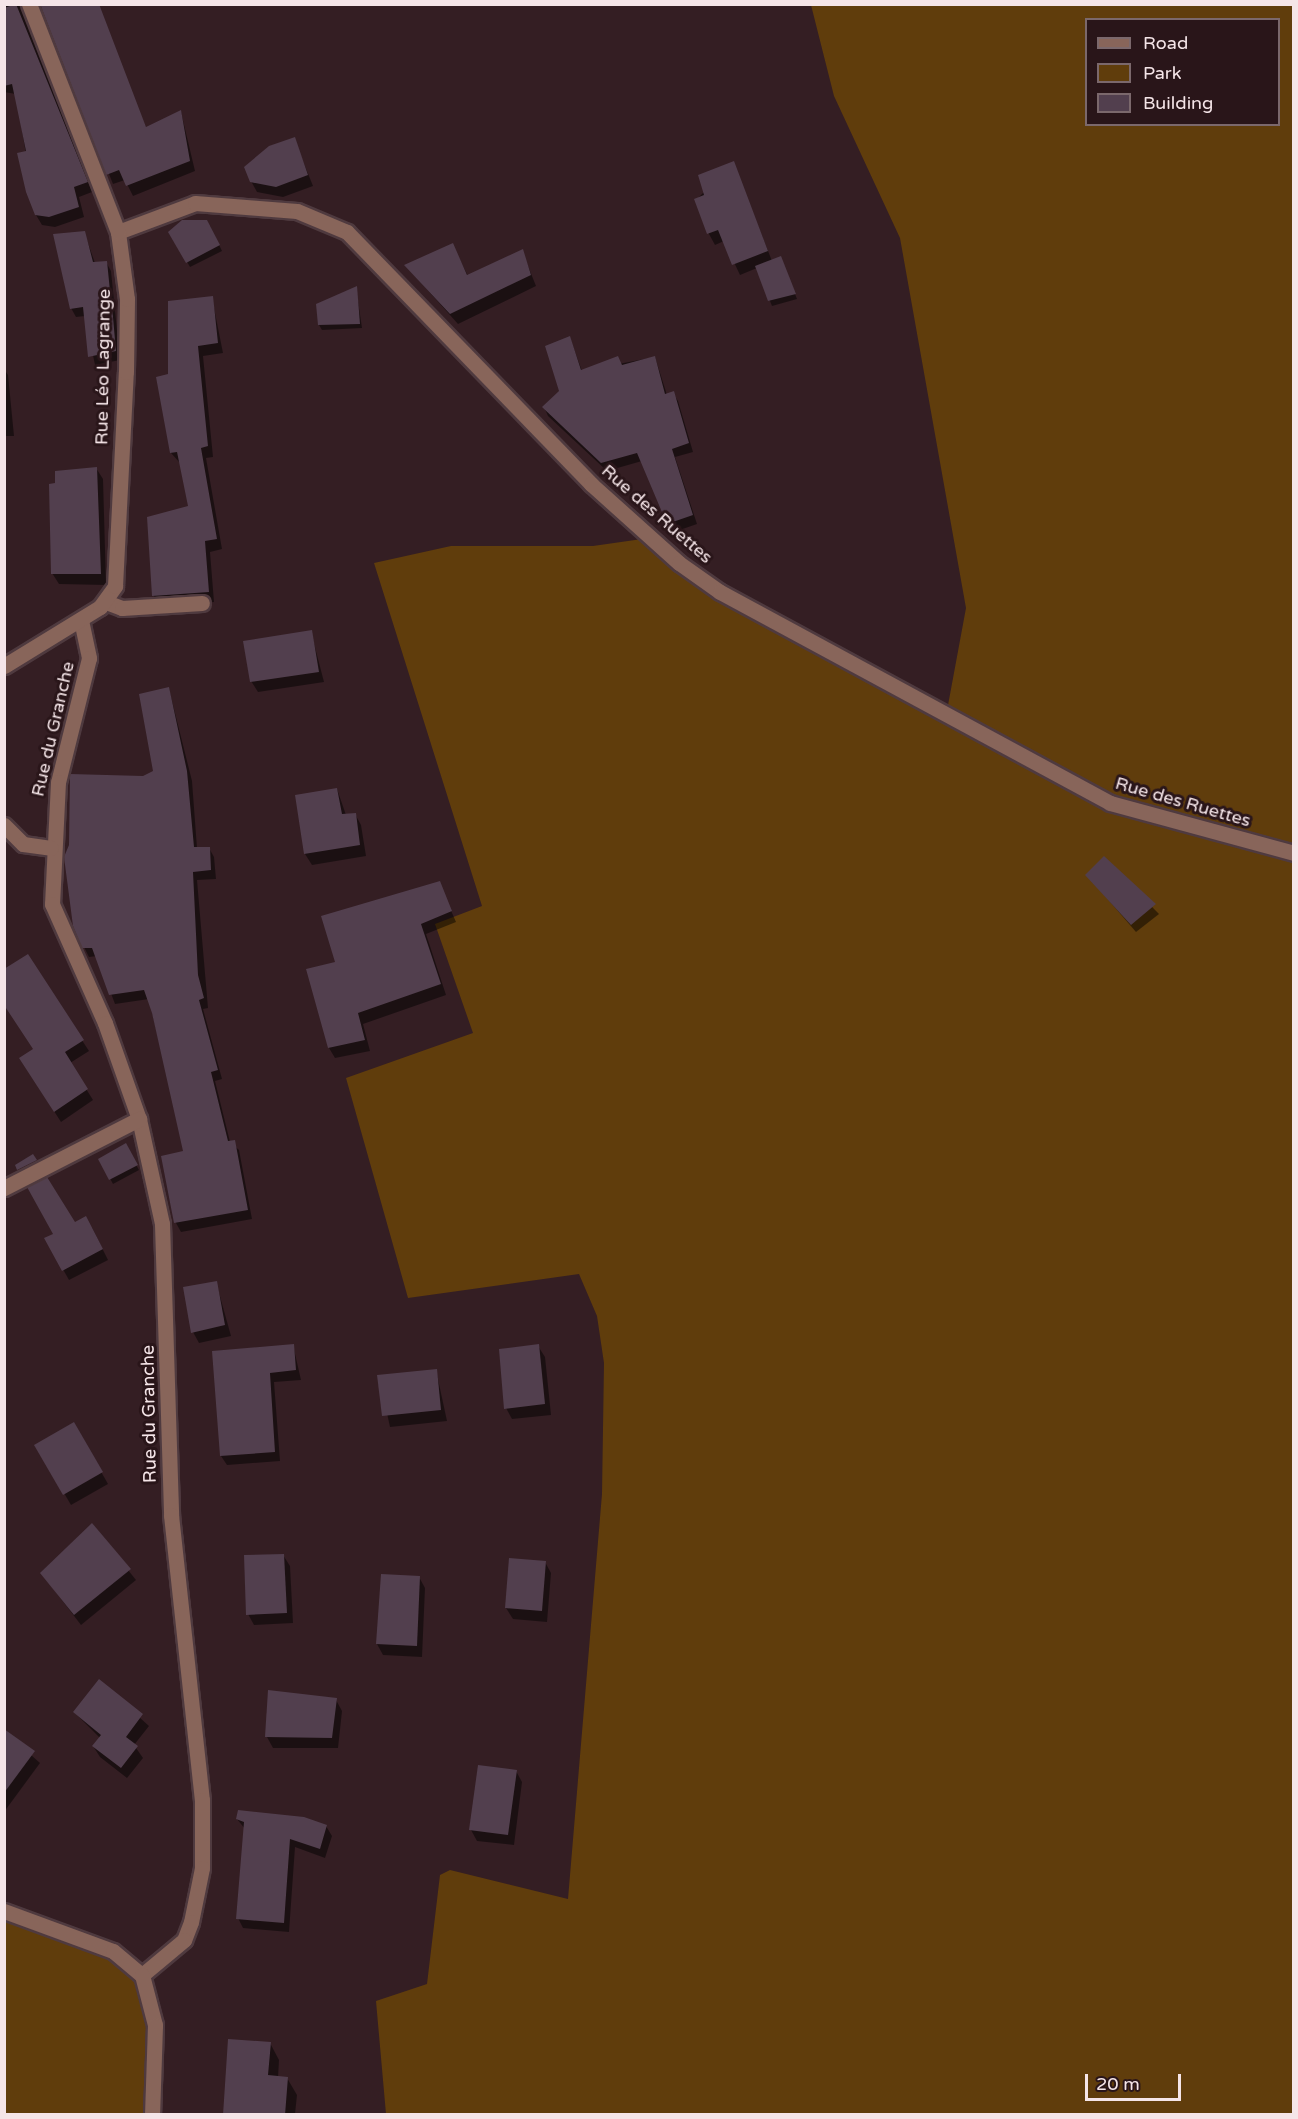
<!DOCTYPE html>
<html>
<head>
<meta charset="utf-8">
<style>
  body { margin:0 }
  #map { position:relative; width:1298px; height:2119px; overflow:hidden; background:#341e23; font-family:"Varela Round",sans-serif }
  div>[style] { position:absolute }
  .green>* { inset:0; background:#603d0c }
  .shadow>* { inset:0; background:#0007 }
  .building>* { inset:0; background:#523f4e }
  .roads { filter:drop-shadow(2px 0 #4f3a3f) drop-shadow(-2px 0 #4f3a3f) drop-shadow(0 2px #4f3a3f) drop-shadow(0 -2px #4f3a3f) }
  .minor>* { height:15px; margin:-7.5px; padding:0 7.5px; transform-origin:7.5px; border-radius:7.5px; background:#88655a }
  span { translate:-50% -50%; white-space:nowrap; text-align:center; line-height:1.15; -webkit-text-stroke:6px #291519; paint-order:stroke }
  .street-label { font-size:18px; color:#f5e5e8 }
  .frame { position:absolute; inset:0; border:6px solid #f5e5e8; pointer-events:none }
  .legend { position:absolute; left:1085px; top:18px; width:195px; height:108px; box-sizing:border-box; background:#291519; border:2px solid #7b686c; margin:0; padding:8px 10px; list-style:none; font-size:18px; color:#f5e5e8 }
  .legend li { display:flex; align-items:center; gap:12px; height:30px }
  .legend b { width:30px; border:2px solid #7b686c }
  .scale { position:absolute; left:1085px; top:2074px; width:96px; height:27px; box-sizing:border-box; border:3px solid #f5e5e8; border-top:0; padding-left:8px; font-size:18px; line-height:21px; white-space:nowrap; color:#f5e5e8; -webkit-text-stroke:4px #291519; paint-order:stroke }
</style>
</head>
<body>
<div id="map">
  <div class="green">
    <div style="clip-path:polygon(evenodd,811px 5px,1293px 5px,1293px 2114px,386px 2114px,376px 2001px,427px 1984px,440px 1875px,450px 1870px,568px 1899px,602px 1494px,604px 1363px,597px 1316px,579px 1274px,408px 1298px,346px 1078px,473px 1033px,435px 924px,482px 906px,374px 563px,451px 546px,593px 546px,649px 538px,679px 563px,946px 716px,966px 608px,900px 238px,834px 96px,811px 5px,1086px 20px,1278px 20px,1278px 124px,1086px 124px,1086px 20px)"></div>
    <div style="clip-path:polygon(5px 1911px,113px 1951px,151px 1996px,152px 2114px,5px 2114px)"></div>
  </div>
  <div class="shadow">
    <div style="clip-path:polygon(31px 4px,96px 4px,146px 128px,181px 112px,195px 171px,133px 196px,125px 180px,113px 184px,43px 9px)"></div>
    <div style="clip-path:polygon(31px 4px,25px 19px,92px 192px,79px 197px,84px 217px,55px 227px,42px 225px,36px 215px,16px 94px,4px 92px,4px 5px)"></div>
    <div style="clip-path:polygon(294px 139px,313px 186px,283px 197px,257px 192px,251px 181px)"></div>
    <div style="clip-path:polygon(733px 163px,772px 261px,783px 263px,797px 299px,772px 306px,757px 268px,740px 275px,724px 241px,715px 245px,709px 234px,696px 200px)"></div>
    <div style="clip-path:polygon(210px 226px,222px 251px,190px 267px,170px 232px)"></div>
    <div style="clip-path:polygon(84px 232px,95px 263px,106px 262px,111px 271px,120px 360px,95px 365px,85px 316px,76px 317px,71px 308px)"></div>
    <div style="clip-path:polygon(522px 251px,536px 286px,458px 324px,406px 266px,458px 256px,468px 276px)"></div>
    <div style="clip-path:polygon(356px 288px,362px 328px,322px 330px,319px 325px)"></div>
    <div style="clip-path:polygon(212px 298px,223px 353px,203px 356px,213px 457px,206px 458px,222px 549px,210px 552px,214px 602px,160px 606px,154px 596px,148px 519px,189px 507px,180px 463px,171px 453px,170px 376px)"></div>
    <div style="clip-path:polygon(570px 338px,582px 371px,655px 357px,667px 395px,673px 393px,678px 401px,693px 452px,675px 457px,697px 524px,674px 532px,642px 461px,607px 471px,548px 416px,544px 407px,561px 391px)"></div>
    <div style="clip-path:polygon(4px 369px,8px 375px,14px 436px,4px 436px)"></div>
    <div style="clip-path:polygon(96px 468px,103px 479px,106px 585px,59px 584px,52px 573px)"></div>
    <div style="clip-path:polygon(311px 632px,324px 682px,258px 692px,251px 681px)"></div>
    <div style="clip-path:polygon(169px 689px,192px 781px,197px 848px,209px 848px,214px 857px,216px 879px,197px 880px,208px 1008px,203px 1009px,222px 1079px,215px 1081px,230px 1142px,239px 1150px,252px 1219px,181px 1232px,176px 1223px,185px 1152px,149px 999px,115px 1004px,97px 956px,89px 957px,84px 947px,144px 777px,154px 772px)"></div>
    <div style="clip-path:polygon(337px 789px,346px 815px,355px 814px,361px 825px,366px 856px,312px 865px,305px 854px)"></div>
    <div style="clip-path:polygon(1104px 858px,1159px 914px,1136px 932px,1087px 875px)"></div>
    <div style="clip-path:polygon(439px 883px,456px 922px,426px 934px,446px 995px,363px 1024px,370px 1051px,335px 1058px,329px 1048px,337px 963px)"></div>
    <div style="clip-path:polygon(27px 956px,89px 1051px,70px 1063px,93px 1100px,61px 1122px,27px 1069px,34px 1049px)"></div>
    <div style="clip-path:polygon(125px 1145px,139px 1170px,113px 1184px,100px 1160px)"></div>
    <div style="clip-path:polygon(75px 1224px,92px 1228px,108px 1260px,69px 1280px,46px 1239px)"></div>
    <div style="clip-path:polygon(216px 1282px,231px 1336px,199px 1343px,193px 1332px)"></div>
    <div style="clip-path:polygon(293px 1345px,301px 1380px,274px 1382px,280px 1461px,227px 1465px,221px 1456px,214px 1353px)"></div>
    <div style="clip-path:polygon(538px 1346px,545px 1357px,551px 1415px,512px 1419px,506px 1408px)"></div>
    <div style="clip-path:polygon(436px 1370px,447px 1421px,390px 1427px,379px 1376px)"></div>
    <div style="clip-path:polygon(74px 1424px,108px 1484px,71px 1505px,36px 1445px)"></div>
    <div style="clip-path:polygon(92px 1525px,136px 1580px,81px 1625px,42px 1574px)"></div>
    <div style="clip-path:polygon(283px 1555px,290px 1566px,293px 1623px,254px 1625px,248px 1614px)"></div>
    <div style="clip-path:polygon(545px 1562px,551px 1573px,547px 1622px,513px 1619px,506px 1608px)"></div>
    <div style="clip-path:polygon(419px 1577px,425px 1588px,422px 1657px,383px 1655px,377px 1644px)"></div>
    <div style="clip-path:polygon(99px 1681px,149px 1726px,134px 1745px,143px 1758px,127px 1778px,100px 1757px,93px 1746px,100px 1738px,74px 1712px)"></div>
    <div style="clip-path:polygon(336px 1700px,342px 1711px,338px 1748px,273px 1748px,267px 1737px)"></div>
    <div style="clip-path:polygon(4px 1731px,40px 1763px,4px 1812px)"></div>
    <div style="clip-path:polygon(516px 1771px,522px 1782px,514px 1845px,477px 1841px,471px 1830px)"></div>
    <div style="clip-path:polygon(237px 1819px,326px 1826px,332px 1836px,325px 1858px,295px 1847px,289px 1932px,243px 1928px,238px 1918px,245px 1829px)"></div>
    <div style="clip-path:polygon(270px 2043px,279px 2060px,278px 2078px,287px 2078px,297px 2095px,295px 2114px,224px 2114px)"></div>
  </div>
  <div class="building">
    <div style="clip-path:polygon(16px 4px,88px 182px,74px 187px,79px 207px,49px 217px,35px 215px,26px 192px,17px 153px,26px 151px,12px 84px,4px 86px,4px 8px)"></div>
    <div style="clip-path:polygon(40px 4px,99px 4px,146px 127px,181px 110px,190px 161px,126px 186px,119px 170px,106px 175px)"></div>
    <div style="clip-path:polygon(295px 137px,308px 175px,276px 187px,250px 182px,244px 167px,269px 146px)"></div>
    <div style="clip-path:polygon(734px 161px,768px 251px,732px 265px,718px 230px,707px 234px,694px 199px,704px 195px,698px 175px)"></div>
    <div style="clip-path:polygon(182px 220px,207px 220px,220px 245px,186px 263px,168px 232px)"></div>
    <div style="clip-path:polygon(85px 231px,93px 262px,107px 261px,111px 301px,98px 308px,112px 306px,116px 351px,88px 357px,83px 307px,70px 309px,53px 234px)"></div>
    <div style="clip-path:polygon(453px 243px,467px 275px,523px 249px,531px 275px,450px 314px,404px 265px)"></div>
    <div style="clip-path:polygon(781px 256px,796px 294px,768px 301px,755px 266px)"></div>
    <div style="clip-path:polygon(357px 286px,360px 324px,318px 325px,316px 304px)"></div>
    <div style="clip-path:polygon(213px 296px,218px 343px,198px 346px,208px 446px,201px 448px,217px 539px,205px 541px,209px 592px,152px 596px,147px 517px,188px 506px,177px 452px,170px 453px,156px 377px,168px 374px,168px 301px)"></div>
    <div style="clip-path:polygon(570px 336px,581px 370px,618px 356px,622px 365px,655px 356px,665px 394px,674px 391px,689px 443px,672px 449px,693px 515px,667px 524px,637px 453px,601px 463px,542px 407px,559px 391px,545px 346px)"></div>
    <div style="clip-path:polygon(97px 467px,101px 574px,51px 574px,49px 484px,55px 483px,55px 471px)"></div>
    <div style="clip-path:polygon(312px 630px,319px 672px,250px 682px,243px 641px)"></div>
    <div style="clip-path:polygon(169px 687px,187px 771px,194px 847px,210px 847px,211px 870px,193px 872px,198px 975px,204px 998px,199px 1000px,218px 1070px,211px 1072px,228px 1141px,235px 1140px,248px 1210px,174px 1223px,161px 1156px,183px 1151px,152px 1013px,144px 990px,109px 995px,92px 948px,82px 948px,73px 926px,64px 857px,69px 845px,70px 774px,143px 776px,153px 771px,139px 694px)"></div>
    <div style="clip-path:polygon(337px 788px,342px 814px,356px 813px,360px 845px,304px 854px,295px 795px)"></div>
    <div style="clip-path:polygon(1104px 856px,1156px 904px,1131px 925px,1085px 875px)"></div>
    <div style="clip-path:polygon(440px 881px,452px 911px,421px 924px,441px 984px,358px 1013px,365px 1040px,328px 1048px,306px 969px,335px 962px,321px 916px)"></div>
    <div style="clip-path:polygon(28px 954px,84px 1040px,65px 1052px,88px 1089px,54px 1112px,19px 1058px,33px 1049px,4px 1005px,4px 969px)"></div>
    <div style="clip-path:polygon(126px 1143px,138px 1165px,109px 1180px,98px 1159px)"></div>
    <div style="clip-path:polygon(33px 1154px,37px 1160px,17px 1170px,15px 1165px)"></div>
    <div style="clip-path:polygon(47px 1177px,75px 1222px,86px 1216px,103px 1249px,62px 1271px,44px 1238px,53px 1234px,27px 1187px)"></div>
    <div style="clip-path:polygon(217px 1281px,225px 1325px,191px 1333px,183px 1287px)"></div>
    <div style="clip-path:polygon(294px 1344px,296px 1370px,270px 1373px,275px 1452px,220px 1456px,212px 1351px)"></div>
    <div style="clip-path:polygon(539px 1344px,545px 1404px,504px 1409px,499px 1349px)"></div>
    <div style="clip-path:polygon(437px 1369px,441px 1410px,382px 1416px,377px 1375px)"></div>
    <div style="clip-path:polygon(74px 1422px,103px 1472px,63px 1495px,34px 1445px)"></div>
    <div style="clip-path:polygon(92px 1523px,131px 1569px,74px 1615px,40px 1573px)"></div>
    <div style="clip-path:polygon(284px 1554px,287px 1613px,246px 1615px,244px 1555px)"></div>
    <div style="clip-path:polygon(509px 1558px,546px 1561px,542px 1611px,505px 1608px)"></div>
    <div style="clip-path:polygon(381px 1574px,420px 1576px,417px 1646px,376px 1644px)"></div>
    <div style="clip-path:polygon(99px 1679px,143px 1714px,126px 1737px,138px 1746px,121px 1768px,92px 1746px,101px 1735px,73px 1712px)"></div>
    <div style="clip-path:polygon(268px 1690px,337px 1698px,332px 1738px,265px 1737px)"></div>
    <div style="clip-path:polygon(4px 1729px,35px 1751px,4px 1793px)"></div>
    <div style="clip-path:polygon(478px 1765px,517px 1770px,508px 1835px,469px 1830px)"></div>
    <div style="clip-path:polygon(238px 1810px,304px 1817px,327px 1825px,320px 1849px,290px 1839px,284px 1923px,236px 1919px,244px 1822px,236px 1819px)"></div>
    <div style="clip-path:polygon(228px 2039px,271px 2042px,268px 2075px,288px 2077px,285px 2115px,223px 2115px)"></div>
  </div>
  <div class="roads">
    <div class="minor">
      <div style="left:118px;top:232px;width:82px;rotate:-20.6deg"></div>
      <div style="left:195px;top:203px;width:102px;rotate:4.5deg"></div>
      <div style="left:297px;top:211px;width:54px;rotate:22.8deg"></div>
      <div style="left:347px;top:232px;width:351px;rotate:45.9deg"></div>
      <div style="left:591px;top:484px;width:118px;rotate:41.9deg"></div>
      <div style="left:679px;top:563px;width:50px;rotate:35.3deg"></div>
      <div style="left:720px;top:592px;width:443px;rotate:28.4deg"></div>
      <div style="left:1110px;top:803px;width:191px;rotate:15.2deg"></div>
      <div style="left:106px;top:602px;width:17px;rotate:21deg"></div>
      <div style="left:122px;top:608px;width:80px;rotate:-3.6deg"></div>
      <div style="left:81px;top:620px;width:39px;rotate:78deg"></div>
      <div style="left:89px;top:658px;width:128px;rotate:104deg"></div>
      <div style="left:58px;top:782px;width:122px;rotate:92.8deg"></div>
      <div style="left:52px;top:904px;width:130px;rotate:66deg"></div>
      <div style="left:105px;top:1023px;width:102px;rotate:70.5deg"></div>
      <div style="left:139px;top:1119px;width:107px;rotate:77.6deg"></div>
      <div style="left:162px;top:1224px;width:291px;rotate:88.2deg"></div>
      <div style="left:171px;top:1515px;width:287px;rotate:83.8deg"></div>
      <div style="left:202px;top:1800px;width:68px;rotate:90deg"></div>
      <div style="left:202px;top:1868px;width:55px;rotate:101.5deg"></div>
      <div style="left:191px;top:1922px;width:19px;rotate:111deg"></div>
      <div style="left:184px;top:1940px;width:55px;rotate:140.2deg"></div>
      <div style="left:4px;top:666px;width:113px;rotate:-31.6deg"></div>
      <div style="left:100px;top:607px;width:26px;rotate:-54deg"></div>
      <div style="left:115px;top:586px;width:214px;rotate:-87.1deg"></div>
      <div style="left:126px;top:372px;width:73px;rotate:-89.2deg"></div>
      <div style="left:127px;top:299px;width:68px;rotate:-97.7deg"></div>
      <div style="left:118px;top:232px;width:245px;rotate:-111.3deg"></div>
      <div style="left:4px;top:825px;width:27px;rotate:45deg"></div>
      <div style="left:23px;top:844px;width:28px;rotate:8deg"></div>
      <div style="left:4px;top:1188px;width:152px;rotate:-27.1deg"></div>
      <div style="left:4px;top:1911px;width:116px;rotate:20.2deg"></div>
      <div style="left:113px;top:1951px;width:38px;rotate:40deg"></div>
      <div style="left:142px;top:1975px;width:52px;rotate:75.4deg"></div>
      <div style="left:155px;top:2025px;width:89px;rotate:91.9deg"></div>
    </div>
  </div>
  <div class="street-label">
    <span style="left:103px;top:367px;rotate:-89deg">Rue Léo Lagrange</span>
    <span style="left:657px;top:514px;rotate:41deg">Rue des Ruettes</span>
    <span style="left:53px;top:729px;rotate:-77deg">Rue du Granche</span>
    <span style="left:1183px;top:802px;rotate:16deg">Rue des Ruettes</span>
    <span style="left:149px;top:1414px;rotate:-91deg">Rue du Granche</span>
  </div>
  <div class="frame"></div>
  <ul class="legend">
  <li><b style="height:8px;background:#88655a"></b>Road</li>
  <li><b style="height:16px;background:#603d0c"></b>Park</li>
  <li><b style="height:16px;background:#523f4e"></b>Building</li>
  </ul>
  <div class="scale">20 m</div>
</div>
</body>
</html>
